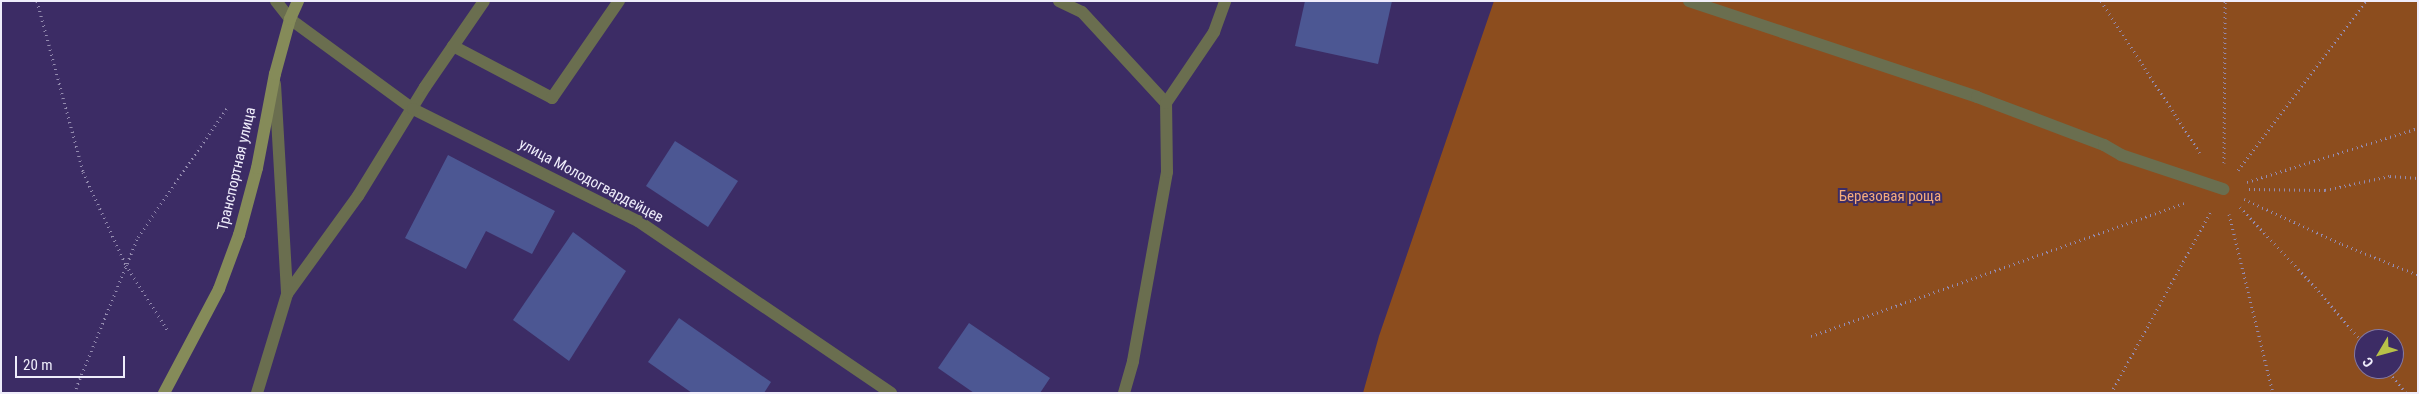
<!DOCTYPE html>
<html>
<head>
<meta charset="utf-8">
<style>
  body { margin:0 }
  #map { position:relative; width:2419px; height:394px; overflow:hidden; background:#3c2c65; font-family:"Roboto Condensed",sans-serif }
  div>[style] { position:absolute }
  .forest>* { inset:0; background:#8c4d1e }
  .building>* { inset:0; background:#4c5793 }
  .path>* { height:3px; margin-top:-1.5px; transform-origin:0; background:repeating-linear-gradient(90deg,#948baf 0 1px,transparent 0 5px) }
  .service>* { height:12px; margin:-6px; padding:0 6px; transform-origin:6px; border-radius:6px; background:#6a6e4f }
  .minor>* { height:12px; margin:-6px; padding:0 6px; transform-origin:6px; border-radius:6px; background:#6a6e4f }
  .tertiary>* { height:12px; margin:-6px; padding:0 6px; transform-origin:6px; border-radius:6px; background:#6a6e4f }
  .secondary>* { height:12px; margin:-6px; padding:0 6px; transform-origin:6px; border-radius:6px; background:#858b59 }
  span { translate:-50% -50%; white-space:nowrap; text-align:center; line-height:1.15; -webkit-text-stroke:4px #3c2c65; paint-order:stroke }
  .street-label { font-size:15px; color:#efedfb }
  .park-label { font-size:15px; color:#f5ac7c }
  .frame { position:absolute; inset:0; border:2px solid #efedfb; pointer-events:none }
  .north { position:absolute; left:2354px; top:329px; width:50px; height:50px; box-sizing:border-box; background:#3c2c65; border:1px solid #8479a1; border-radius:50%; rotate:233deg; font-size:14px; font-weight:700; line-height:20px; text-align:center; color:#efedfb }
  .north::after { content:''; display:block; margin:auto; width:18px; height:22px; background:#b7c148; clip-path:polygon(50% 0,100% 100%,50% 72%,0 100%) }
  .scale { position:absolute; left:15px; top:356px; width:110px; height:22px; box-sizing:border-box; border:2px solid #efedfb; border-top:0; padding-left:6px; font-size:15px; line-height:18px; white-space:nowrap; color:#efedfb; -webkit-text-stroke:4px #3c2c65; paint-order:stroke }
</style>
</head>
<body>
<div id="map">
  <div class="forest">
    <div style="clip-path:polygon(evenodd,1494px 1px,2418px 1px,2418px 393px,1363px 393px,1379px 336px,1494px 1px,2364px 339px,2394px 339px,2394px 369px,2364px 369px,2364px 339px)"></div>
  </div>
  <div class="building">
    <div style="clip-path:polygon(1305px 1px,1392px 1px,1378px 64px,1295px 46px)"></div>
    <div style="clip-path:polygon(675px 141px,738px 181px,708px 227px,646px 186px)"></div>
    <div style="clip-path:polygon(448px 155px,555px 211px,532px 254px,486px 231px,466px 269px,405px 238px)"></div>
    <div style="clip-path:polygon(573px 232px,626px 271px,569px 361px,513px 320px)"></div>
    <div style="clip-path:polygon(679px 318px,771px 382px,764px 393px,692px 393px,648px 362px)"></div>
    <div style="clip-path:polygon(969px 323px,1050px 378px,1040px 393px,974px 393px,938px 368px)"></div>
  </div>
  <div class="path">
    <div style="left:37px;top:1px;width:177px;rotate:74.9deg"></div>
    <div style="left:83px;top:172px;width:102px;rotate:65.2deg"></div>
    <div style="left:126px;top:265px;width:78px;rotate:57.5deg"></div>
    <div style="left:2101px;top:1px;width:181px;rotate:56.9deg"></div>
    <div style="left:2224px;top:163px;width:162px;rotate:-89.6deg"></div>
    <div style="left:2238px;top:170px;width:212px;rotate:-52.9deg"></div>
    <div style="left:2247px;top:182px;width:179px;rotate:-17.5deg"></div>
    <div style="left:2249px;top:189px;width:76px;rotate:0.8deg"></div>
    <div style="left:2325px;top:190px;width:66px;rotate:-12.2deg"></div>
    <div style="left:2390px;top:176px;width:28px;rotate:4deg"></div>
    <div style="left:2244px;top:199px;width:108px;rotate:24.7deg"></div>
    <div style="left:2342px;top:244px;width:82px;rotate:22.2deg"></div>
    <div style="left:2240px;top:207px;width:110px;rotate:46.8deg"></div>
    <div style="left:2315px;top:287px;width:75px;rotate:49.3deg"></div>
    <div style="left:2229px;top:214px;width:184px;rotate:76.2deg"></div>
    <div style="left:1811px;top:336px;width:396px;rotate:-19.6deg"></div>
    <div style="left:2386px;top:369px;width:31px;rotate:50deg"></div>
    <div style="left:74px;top:393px;width:169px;rotate:-67.7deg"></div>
    <div style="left:138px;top:237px;width:157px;rotate:-55.4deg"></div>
    <div style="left:2111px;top:393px;width:208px;rotate:-61.2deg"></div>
  </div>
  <div class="service">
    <div style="left:1689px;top:1px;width:304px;rotate:18.4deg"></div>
    <div style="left:1977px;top:97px;width:136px;rotate:20.7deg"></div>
    <div style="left:2104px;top:145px;width:20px;rotate:30deg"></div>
    <div style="left:2121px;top:155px;width:108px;rotate:18.4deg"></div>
    <div style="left:453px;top:46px;width:112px;rotate:27.7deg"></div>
    <div style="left:552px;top:98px;width:118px;rotate:-55.4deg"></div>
    <div style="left:275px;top:84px;width:210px;rotate:86.7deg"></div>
    <div style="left:257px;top:393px;width:103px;rotate:-73.1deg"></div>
    <div style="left:287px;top:294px;width:121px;rotate:-54.1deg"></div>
    <div style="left:358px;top:196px;width:128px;rotate:-58.4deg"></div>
    <div style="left:425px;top:87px;width:104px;rotate:-55.5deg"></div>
  </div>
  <div class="minor">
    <div style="left:1059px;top:1px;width:25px;rotate:26deg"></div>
    <div style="left:1082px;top:12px;width:124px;rotate:47.3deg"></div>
    <div style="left:290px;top:19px;width:152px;rotate:36.2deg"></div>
    <div style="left:413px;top:109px;width:251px;rotate:26.5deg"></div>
    <div style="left:638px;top:221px;width:306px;rotate:34.2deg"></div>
    <div style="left:1124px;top:393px;width:33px;rotate:-74deg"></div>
    <div style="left:1133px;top:361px;width:192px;rotate:-79.8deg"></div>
    <div style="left:1167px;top:172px;width:69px;rotate:-90.8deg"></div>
    <div style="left:1166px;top:103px;width:86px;rotate:-55.9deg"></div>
    <div style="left:1214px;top:32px;width:33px;rotate:-70deg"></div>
  </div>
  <div class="tertiary">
    <div style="left:276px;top:1px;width:23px;rotate:52deg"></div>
  </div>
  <div class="secondary">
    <div style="left:164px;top:393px;width:118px;rotate:-62.1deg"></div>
    <div style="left:219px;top:289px;width:58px;rotate:-69.7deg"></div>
    <div style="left:239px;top:235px;width:69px;rotate:-75deg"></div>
    <div style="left:257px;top:168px;width:96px;rotate:-79.2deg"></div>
    <div style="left:275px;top:74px;width:57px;rotate:-74.7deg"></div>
    <div style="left:290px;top:19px;width:20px;rotate:-66deg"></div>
  </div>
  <div class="street-label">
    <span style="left:237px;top:169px;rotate:-77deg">Транспортная улица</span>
    <span style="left:591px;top:181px;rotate:28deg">улица Молодогвардейцев</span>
  </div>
  <div class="park-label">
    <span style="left:1890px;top:197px">Березовая роща</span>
  </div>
  <div class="frame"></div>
  <div class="north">С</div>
  <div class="scale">20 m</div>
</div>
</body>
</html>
